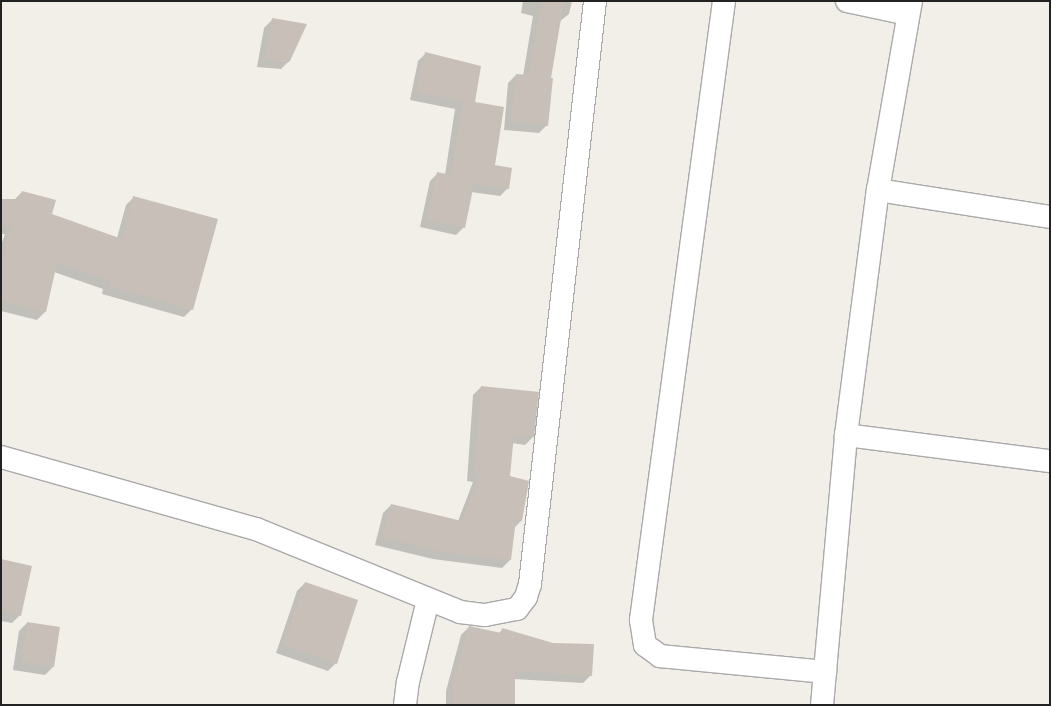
<!DOCTYPE html>
<html>
<head>
<meta charset="utf-8">
<style>
  body { margin:0 }
  #map { position:relative; width:1051px; height:706px; overflow:hidden; background:#f2efe9; font-family:"Public Sans",sans-serif }
  div>[style] { position:absolute }
  .shadow>* { inset:0; background:#0003 }
  .building>* { inset:0; background:#c7bfb8 }
  .roads { filter:drop-shadow(1px 0 #a9a9a9) drop-shadow(-1px 0 #a9a9a9) drop-shadow(0 1px #a9a9a9) drop-shadow(0 -1px #a9a9a9) }
  .minor>* { height:22px; margin:-11px; padding:0 11px; transform-origin:11px; border-radius:11px; background:#fff }
  span { translate:-50% -50%; white-space:nowrap; text-align:center; line-height:1.15; -webkit-text-stroke:4px #fff; paint-order:stroke }
  .frame { position:absolute; inset:0; border:2px solid #222; pointer-events:none }
</style>
</head>
<body>
<div id="map">
  <div class="shadow">
    <div style="clip-path:polygon(523px 1px,572px 1px,569px 14px,559px 22px,550px 79px,547px 125px,539px 133px,504px 130px,508px 83px,516px 75px,523px 76px,533px 16px,521px 13px)"></div>
    <div style="clip-path:polygon(272px 20px,289px 61px,281px 69px,257px 67px,264px 28px)"></div>
    <div style="clip-path:polygon(426px 53px,474px 103px,493px 166px,508px 188px,500px 196px,471px 192px,464px 227px,456px 235px,420px 227px,430px 181px,438px 173px,445px 175px,455px 109px,410px 100px,418px 61px)"></div>
    <div style="clip-path:polygon(22px 192px,51px 215px,117px 238px,126px 205px,134px 197px,192px 309px,184px 317px,102px 294px,103px 289px,54px 272px,45px 312px,37px 320px,1px 311px,1px 245px,5px 234px,1px 234px,1px 200px,14px 200px)"></div>
    <div style="clip-path:polygon(481px 387px,533px 437px,525px 445px,512px 443px,509px 477px,521px 521px,514px 528px,510px 560px,502px 568px,433px 559px,375px 545px,383px 513px,391px 505px,458px 521px,473px 482px,467px 481px,473px 395px)"></div>
    <div style="clip-path:polygon(1px 560px,20px 615px,12px 623px,1px 621px)"></div>
    <div style="clip-path:polygon(305px 583px,336px 663px,328px 671px,276px 653px,297px 591px)"></div>
    <div style="clip-path:polygon(27px 623px,53px 667px,45px 675px,13px 670px,19px 631px)"></div>
    <div style="clip-path:polygon(469px 627px,499px 633px,503px 629px,553px 644px,591px 675px,583px 683px,514px 679px,514px 705px,446px 705px,446px 691px,461px 635px)"></div>
  </div>
  <div class="building">
    <div style="clip-path:polygon(541px 1px,564px 1px,551px 78px,553px 78px,548px 126px,511px 122px,516px 74px,529px 75px)"></div>
    <div style="clip-path:polygon(272px 18px,307px 24px,290px 61px,287px 63px,265px 59px)"></div>
    <div style="clip-path:polygon(425px 52px,481px 66px,475px 102px,504px 107px,495px 165px,512px 168px,509px 189px,474px 184px,465px 228px,427px 220px,437px 172px,451px 175px,463px 102px,417px 92px)"></div>
    <div style="clip-path:polygon(22px 191px,56px 200px,52px 214px,122px 239px,133px 196px,218px 219px,193px 310px,109px 286px,110px 281px,57px 263px,46px 312px,1px 301px,1px 258px,12px 226px,1px 226px,1px 199px,20px 199px)"></div>
    <div style="clip-path:polygon(481px 386px,539px 392px,534px 437px,514px 435px,510px 476px,529px 481px,522px 521px,516px 519px,511px 560px,442px 552px,383px 538px,391px 504px,462px 521px,480px 474px,474px 474px)"></div>
    <div style="clip-path:polygon(1px 559px,32px 566px,21px 616px,1px 611px)"></div>
    <div style="clip-path:polygon(305px 582px,358px 600px,337px 664px,283px 645px)"></div>
    <div style="clip-path:polygon(27px 622px,60px 627px,54px 667px,21px 662px)"></div>
    <div style="clip-path:polygon(469px 626px,501px 633px,502px 628px,553px 643px,594px 644px,592px 676px,515px 671px,515px 705px,453px 705px,453px 682px)"></div>
  </div>
  <div class="roads">
    <div class="minor">
      <div style="left:724px;top:1px;width:625px;rotate:97.64deg"></div>
      <div style="left:641px;top:620px;width:25px;rotate:81deg"></div>
      <div style="left:645px;top:645px;width:19px;rotate:36deg"></div>
      <div style="left:660px;top:656px;width:166px;rotate:5.5deg"></div>
      <div style="left:847px;top:1px;width:62px;rotate:12deg"></div>
      <div style="left:878px;top:190px;width:174px;rotate:8.9deg"></div>
      <div style="left:846px;top:435px;width:206px;rotate:7.3deg"></div>
      <div style="left:1px;top:457px;width:265px;rotate:15.8deg"></div>
      <div style="left:256px;top:529px;width:220px;rotate:22.1deg"></div>
      <div style="left:460px;top:612px;width:25px;rotate:7deg"></div>
      <div style="left:485px;top:615px;width:33px;rotate:-11deg"></div>
      <div style="left:517px;top:609px;width:15px;rotate:-53deg"></div>
      <div style="left:526px;top:597px;width:14px;rotate:-73deg"></div>
      <div style="left:530px;top:584px;width:587px;rotate:-83.64deg"></div>
      <div style="left:405px;top:705px;width:23px;rotate:-83deg"></div>
      <div style="left:408px;top:682px;width:84px;rotate:-76.3deg"></div>
      <div style="left:822px;top:705px;width:271px;rotate:-84.9deg"></div>
      <div style="left:846px;top:435px;width:247px;rotate:-82.6deg"></div>
      <div style="left:878px;top:190px;width:192px;rotate:-80.1deg"></div>
    </div>
  </div>
  <div class="frame"></div>
</div>
</body>
</html>
